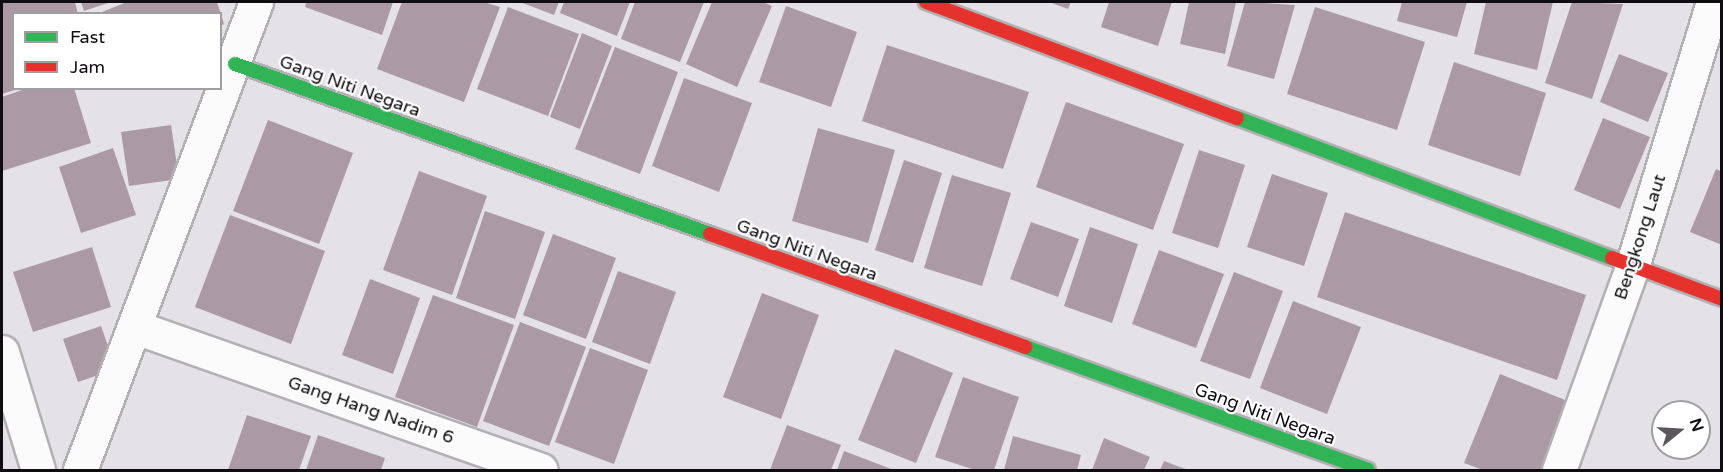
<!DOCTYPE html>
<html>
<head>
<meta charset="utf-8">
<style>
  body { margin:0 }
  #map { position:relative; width:1723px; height:472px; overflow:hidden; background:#e5e2e7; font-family:"Varela Round",sans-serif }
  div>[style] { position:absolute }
  .building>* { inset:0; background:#ab9aa4 }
  .roads { filter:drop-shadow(2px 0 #b2b0b4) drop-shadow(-2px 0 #b2b0b4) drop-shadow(0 2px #b2b0b4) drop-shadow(0 -2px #b2b0b4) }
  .street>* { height:33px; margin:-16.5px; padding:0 16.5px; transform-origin:16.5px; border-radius:16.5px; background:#fbfbfb }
  .fast>* { height:14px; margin:-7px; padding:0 7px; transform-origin:7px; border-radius:7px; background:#30b455 }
  .jam>* { height:14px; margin:-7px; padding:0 7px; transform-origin:7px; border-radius:7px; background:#e5322d }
  span { translate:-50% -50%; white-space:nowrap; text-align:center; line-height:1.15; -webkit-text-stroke:4.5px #fff; paint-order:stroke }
  .street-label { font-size:18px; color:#100d11 }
  .frame { position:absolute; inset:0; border:3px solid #100d11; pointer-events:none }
  .legend { position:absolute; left:12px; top:12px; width:210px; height:78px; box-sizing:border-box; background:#fff; border:2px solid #9f9ea0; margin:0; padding:8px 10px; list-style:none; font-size:18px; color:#100d11 }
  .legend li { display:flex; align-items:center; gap:12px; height:30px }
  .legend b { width:30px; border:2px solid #9f9ea0 }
  .north { position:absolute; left:1651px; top:400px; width:60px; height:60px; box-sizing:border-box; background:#fff; border:2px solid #9f9ea0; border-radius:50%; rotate:72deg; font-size:16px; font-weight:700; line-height:24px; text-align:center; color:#100d11 }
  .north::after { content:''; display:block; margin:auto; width:21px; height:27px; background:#5b585c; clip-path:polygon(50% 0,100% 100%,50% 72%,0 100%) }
</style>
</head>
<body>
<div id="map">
  <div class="building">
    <div style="clip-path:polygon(2px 2px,75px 2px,78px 14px,14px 14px,14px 88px,18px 89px,2px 94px)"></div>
    <div style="clip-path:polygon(81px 2px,111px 2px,84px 11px)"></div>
    <div style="clip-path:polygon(127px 2px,217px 2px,224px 24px,220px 26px,220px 14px,97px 14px)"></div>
    <div style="clip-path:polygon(306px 2px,393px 2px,382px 35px,305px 7px)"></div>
    <div style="clip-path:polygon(402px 2px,484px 2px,500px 7px,464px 102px,377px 69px)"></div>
    <div style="clip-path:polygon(520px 2px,559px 2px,554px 15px)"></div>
    <div style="clip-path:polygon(564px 2px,630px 2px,617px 36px,560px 13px)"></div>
    <div style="clip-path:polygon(635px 2px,704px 2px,680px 62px,621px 39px)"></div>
    <div style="clip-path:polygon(712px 2px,763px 2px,772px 6px,737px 87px,686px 64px)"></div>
    <div style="clip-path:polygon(1049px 2px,1071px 2px,1068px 9px)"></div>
    <div style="clip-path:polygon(1109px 2px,1172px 2px,1158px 46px,1101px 27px)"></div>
    <div style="clip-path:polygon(1189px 2px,1236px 2px,1225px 54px,1180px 44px)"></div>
    <div style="clip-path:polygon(1245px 2px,1295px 5px,1274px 79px,1227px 66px)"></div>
    <div style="clip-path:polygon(1402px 2px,1467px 2px,1457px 37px,1397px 21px)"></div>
    <div style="clip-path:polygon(1486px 2px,1553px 2px,1537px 70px,1474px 54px)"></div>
    <div style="clip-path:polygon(1572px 2px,1623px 4px,1592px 99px,1545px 83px)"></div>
    <div style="clip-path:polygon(786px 6px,857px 32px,831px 107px,759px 82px)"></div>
    <div style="clip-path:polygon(508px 7px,579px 34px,548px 116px,477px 89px)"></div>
    <div style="clip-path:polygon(1315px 7px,1425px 42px,1397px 130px,1287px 94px)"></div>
    <div style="clip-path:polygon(582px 33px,612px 46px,580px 129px,550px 117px)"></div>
    <div style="clip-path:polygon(887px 45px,1029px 92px,1003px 169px,862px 121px)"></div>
    <div style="clip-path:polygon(615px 47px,678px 72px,640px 174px,575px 149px)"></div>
    <div style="clip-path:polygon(1619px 54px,1668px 73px,1648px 122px,1600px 102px)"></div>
    <div style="clip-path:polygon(1454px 62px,1546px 93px,1520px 176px,1428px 145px)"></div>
    <div style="clip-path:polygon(684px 78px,752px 103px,719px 192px,652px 166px)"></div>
    <div style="clip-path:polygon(28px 88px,74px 88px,91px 143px,2px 171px,2px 97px)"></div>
    <div style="clip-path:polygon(1066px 102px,1184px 144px,1153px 230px,1036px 187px)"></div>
    <div style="clip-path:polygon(1603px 118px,1650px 137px,1620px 209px,1574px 190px)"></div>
    <div style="clip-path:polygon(268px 120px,353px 153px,319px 244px,233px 211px)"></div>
    <div style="clip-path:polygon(171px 125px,179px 179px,129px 186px,121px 132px)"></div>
    <div style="clip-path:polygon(818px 128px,895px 150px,868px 243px,792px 221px)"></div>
    <div style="clip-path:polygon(113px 148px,136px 215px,81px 233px,59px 167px)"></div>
    <div style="clip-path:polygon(1199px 150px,1245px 165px,1218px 248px,1172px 233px)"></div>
    <div style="clip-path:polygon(904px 160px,942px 173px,913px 263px,875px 250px)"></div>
    <div style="clip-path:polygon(1716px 169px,1722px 172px,1722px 245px,1690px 232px)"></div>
    <div style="clip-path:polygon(419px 171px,487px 196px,452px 295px,383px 270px)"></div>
    <div style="clip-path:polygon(1272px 174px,1328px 193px,1304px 266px,1247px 247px)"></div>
    <div style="clip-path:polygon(952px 175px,1011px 193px,982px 286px,924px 268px)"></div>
    <div style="clip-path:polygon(485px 211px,545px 232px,515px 319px,456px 298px)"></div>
    <div style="clip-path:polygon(1345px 212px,1586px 295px,1557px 380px,1317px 297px)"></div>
    <div style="clip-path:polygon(230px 215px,325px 251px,291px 344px,195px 307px)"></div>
    <div style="clip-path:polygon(1031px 222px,1079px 239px,1058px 297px,1010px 279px)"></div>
    <div style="clip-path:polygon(1090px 227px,1138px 244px,1112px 323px,1064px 306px)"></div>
    <div style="clip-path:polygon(553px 234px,616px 258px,586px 339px,523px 315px)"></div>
    <div style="clip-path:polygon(92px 247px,111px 307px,33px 332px,13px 272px)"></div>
    <div style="clip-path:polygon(1159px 250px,1224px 274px,1196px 348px,1132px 324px)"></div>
    <div style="clip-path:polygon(618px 271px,676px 292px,650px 364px,592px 342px)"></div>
    <div style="clip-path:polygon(1234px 272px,1283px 291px,1250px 379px,1200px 361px)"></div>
    <div style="clip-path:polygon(370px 279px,420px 298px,393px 374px,342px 355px)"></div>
    <div style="clip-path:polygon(762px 293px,819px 315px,781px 419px,723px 397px)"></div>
    <div style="clip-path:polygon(433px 295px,514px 325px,477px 427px,395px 397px)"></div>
    <div style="clip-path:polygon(1293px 301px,1361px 327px,1327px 414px,1260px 388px)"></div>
    <div style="clip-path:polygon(520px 322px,586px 347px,549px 446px,483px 421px)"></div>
    <div style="clip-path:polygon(101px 326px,116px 369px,78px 382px,63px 339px)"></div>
    <div style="clip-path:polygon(590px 348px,648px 370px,614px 464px,555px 442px)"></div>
    <div style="clip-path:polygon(895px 349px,953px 373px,916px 463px,858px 440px)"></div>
    <div style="clip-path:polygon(1500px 374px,1570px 402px,1544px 470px,1483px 470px,1464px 463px)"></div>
    <div style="clip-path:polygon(963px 377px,1019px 397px,994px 470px,975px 470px,935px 457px)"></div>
    <div style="clip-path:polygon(247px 415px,311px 436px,299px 470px,228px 470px)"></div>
    <div style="clip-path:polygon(787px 425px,841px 445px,831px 470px,770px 470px)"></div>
    <div style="clip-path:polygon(318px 435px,385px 458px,381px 470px,306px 470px)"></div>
    <div style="clip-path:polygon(1013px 436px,1081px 455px,1077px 470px,1004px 470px)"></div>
    <div style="clip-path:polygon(1104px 438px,1150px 457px,1144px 470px,1092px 470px)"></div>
    <div style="clip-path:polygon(844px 451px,894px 470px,837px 470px)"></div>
    <div style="clip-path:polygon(1164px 461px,1188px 470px,1160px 470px)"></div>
  </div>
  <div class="roads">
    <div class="street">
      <div style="left:135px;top:327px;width:430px;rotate:19.4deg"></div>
      <div style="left:2px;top:352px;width:123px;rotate:73deg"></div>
      <div style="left:80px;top:470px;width:500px;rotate:-69.4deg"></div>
      <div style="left:1559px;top:470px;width:216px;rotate:-70.2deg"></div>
      <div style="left:1632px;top:267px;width:277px;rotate:-73deg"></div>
    </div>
    <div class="fast">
      <div style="left:235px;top:64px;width:505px;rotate:19.69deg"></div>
      <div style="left:1237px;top:118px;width:400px;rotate:20.5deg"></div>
      <div style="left:1025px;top:347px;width:364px;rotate:19.7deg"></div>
    </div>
    <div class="jam">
      <div style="left:926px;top:2px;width:332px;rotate:20.5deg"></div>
      <div style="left:710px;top:234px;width:335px;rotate:19.7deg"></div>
      <div style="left:1612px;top:258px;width:117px;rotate:20.4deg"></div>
    </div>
  </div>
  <div class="street-label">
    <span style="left:350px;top:86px;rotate:20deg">Gang Niti Negara</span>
    <span style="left:1640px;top:237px;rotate:-72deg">Bengkong Laut</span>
    <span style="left:807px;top:250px;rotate:20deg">Gang Niti Negara</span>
    <span style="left:371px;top:410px;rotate:19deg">Gang Hang Nadim 6</span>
    <span style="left:1265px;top:414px;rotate:20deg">Gang Niti Negara</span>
  </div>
  <div class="frame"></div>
  <ul class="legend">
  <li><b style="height:8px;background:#30b455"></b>Fast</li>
  <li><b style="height:8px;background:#e5322d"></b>Jam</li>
  </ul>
  <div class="north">N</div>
</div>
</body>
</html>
